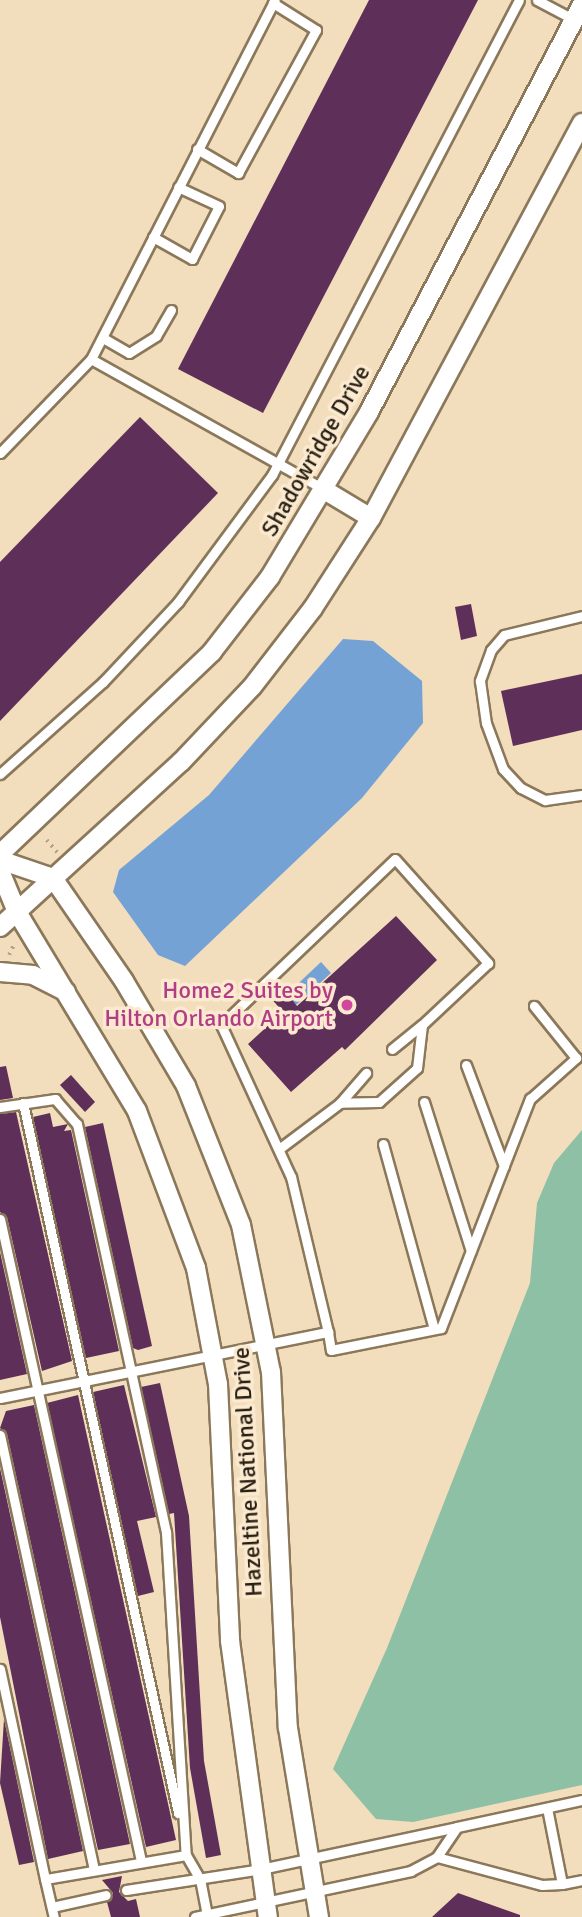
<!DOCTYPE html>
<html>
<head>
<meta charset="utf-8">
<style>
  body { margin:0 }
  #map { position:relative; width:582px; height:1917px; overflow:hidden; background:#f2ddbc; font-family:Signika,sans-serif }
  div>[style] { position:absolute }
  .green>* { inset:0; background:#8dc0a4 }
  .water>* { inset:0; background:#74a2d5 }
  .building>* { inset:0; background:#5d2f59 }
  .path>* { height:3.5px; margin-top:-1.75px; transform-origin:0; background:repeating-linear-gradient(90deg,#b2a187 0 2px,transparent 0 7px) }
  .roads { filter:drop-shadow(2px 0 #8b785a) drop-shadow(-2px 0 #8b785a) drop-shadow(0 2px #8b785a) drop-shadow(0 -2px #8b785a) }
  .service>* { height:9px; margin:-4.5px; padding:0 4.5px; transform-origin:4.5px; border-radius:4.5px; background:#fff }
  .minor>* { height:18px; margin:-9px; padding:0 9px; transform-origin:9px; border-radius:9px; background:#fff }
  .dots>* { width:19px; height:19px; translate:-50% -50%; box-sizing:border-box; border:4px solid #fcead0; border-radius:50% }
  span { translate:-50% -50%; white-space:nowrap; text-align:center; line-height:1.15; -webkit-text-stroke:7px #fcead0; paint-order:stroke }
  .street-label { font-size:24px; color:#271f13 }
  .hotel-label { font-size:24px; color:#b23c85 }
  .right { translate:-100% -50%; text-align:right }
</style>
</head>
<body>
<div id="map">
  <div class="green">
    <div style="clip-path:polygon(582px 1130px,582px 1785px,413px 1822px,376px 1819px,333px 1769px,387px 1648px,530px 1283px,537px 1203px,554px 1163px)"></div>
  </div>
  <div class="water">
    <div style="clip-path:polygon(343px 639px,373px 641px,422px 681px,423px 723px,362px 798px,185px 966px,158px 955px,113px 892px,119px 870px,209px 795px)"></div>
    <div style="clip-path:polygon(321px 962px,331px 973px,296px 1005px,286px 995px)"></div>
  </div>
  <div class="building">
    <div style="clip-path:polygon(369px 0,478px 0,263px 413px,178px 369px)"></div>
    <div style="clip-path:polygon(140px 417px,218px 493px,0 721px,0 562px)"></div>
    <div style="clip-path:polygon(471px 604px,477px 636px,461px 640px,455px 607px)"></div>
    <div style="clip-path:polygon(582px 674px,582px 730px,513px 746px,501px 691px)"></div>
    <div style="clip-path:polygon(396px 916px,437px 960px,345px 1050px,342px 1047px,291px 1092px,248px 1044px,283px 1012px,269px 996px,280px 985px,297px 1006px)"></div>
    <div style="clip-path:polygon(6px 1066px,13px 1098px,0 1100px,0 1067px)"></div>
    <div style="clip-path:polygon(71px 1075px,95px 1102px,85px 1112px,60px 1085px)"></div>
    <div style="clip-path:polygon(16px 1112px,72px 1361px,42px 1371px,7px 1217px,0 1212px,0 1114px)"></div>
    <div style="clip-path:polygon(50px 1113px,53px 1127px,68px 1124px,64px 1131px,71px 1130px,119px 1351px,86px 1358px,33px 1117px)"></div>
    <div style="clip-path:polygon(103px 1123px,152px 1346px,138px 1350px,133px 1348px,85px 1127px)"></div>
    <div style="clip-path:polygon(0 1252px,27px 1374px,0 1380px)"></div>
    <div style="clip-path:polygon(160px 1383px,189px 1516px,204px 1761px,221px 1855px,206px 1858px,190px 1768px,174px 1513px,169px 1514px,141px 1387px)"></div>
    <div style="clip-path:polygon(124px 1385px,156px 1517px,137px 1521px,154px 1592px,138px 1596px,93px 1392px)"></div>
    <div style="clip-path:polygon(78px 1395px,176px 1840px,146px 1847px,47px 1403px)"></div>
    <div style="clip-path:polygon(34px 1405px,130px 1844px,98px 1850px,7px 1434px,0 1428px,6px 1411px)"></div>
    <div style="clip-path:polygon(0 1468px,83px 1851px,48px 1859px,0 1617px)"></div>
    <div style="clip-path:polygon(4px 1719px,34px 1862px,19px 1865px,0 1783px)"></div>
    <div style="clip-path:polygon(122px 1876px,119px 1892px,128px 1901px,136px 1899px,140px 1917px,111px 1917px,107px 1902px,113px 1893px,102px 1880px)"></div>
    <div style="clip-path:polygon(458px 1893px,520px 1915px,520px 1917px,432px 1917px)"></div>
  </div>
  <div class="path">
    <div style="left:47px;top:840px;width:16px;rotate:50deg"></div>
    <div style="left:9px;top:955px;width:14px;rotate:-65deg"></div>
  </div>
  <div class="roads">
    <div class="service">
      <div style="left:537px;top:0;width:43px;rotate:27.8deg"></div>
      <div style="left:197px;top:149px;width:48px;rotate:30.3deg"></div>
      <div style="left:238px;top:173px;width:163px;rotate:-61.4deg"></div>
      <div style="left:316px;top:30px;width:51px;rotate:-147.9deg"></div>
      <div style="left:153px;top:237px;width:45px;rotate:29.4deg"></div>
      <div style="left:192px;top:259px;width:59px;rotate:-63deg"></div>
      <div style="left:219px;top:206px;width:45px;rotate:-155.1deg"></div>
      <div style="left:103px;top:338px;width:30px;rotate:30deg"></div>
      <div style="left:129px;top:353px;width:32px;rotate:-32deg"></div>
      <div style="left:156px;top:336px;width:30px;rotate:-60deg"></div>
      <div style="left:91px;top:359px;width:268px;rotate:29.2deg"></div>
      <div style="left:0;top:453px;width:131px;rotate:-45.9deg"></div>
      <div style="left:91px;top:359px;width:403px;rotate:-62.9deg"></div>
      <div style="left:582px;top:616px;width:80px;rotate:166.3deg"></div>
      <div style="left:504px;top:635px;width:20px;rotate:131deg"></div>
      <div style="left:491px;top:650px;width:33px;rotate:110deg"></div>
      <div style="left:480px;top:681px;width:42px;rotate:81.9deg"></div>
      <div style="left:486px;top:723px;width:49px;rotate:69.7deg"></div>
      <div style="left:503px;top:769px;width:26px;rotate:47deg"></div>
      <div style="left:521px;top:788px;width:27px;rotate:27deg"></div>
      <div style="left:545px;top:800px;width:37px;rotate:-8deg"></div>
      <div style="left:0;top:774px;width:138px;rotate:-41.8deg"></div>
      <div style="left:103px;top:682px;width:110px;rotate:-46.8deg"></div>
      <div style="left:178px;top:602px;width:158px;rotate:-53.5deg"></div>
      <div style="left:272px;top:475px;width:535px;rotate:-62.53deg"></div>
      <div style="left:392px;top:1049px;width:38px;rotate:-39deg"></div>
      <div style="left:466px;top:1065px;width:108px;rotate:69.4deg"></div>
      <div style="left:424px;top:1102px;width:156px;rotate:72.5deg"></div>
      <div style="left:23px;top:1103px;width:727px;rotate:77.68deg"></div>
      <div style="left:340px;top:1103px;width:40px;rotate:-49deg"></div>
      <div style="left:0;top:1107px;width:56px;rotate:-8.3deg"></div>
      <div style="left:55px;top:1099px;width:33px;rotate:49deg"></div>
      <div style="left:77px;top:1124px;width:418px;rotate:77.7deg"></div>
      <div style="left:166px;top:1532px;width:324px;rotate:86.5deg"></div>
      <div style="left:186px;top:1855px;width:143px;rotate:170.3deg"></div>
      <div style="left:45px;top:1879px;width:215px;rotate:-102.1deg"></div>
      <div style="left:383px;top:1144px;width:192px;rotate:74.6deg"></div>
      <div style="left:0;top:1219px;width:657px;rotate:77.61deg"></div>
      <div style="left:328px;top:1332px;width:18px;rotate:81deg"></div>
      <div style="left:331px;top:1350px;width:112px;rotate:-11.3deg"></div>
      <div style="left:441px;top:1328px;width:246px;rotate:-68.8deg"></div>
      <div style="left:530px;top:1099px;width:62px;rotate:-41.7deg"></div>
      <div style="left:576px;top:1058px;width:67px;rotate:-128.9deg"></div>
      <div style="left:0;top:1398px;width:335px;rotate:-11.4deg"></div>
      <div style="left:328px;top:1332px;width:159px;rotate:-103.4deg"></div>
      <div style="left:291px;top:1177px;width:167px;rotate:-114.7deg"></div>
      <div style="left:221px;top:1025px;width:240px;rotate:-43.7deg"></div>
      <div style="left:395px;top:859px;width:140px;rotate:48.2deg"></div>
      <div style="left:488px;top:963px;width:91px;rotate:136.8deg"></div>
      <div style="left:422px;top:1025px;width:43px;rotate:96.6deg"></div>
      <div style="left:417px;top:1068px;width:51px;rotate:138.2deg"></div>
      <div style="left:379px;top:1102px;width:39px;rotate:179deg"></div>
      <div style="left:340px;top:1103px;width:75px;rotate:143.1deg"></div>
      <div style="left:0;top:1435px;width:444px;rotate:77.8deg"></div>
      <div style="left:547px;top:1808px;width:77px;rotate:78.8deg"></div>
      <div style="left:562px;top:1884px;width:20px;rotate:-11deg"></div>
      <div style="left:457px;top:1827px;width:128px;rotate:-12.2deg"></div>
      <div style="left:186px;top:1855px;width:28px;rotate:60deg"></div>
      <div style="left:200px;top:1879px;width:37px;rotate:79deg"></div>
      <div style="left:437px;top:1857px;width:109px;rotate:14.9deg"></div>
      <div style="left:542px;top:1885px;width:20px;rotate:-3deg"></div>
      <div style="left:45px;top:1879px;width:39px;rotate:77deg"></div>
      <div style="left:126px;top:1890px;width:137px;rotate:-8.8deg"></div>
      <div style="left:261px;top:1869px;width:200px;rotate:-12.1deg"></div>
      <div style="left:457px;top:1827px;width:36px;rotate:124deg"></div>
      <div style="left:437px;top:1857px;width:30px;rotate:152deg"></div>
      <div style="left:411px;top:1871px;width:221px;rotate:168deg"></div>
      <div style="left:52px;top:1907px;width:55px;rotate:-12.5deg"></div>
    </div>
    <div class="minor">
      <div style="left:326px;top:491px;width:52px;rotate:31deg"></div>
      <div style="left:0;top:854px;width:293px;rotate:-43.6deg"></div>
      <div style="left:212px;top:652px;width:95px;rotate:-52.3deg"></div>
      <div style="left:270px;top:577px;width:192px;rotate:-59deg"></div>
      <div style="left:369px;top:412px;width:459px;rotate:-62.4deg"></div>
      <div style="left:0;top:860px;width:56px;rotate:18.8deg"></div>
      <div style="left:53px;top:878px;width:125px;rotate:55.4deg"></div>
      <div style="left:124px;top:981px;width:122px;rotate:59.4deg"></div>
      <div style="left:186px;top:1086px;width:149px;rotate:68.4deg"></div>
      <div style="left:241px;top:1225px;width:150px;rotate:78.5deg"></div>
      <div style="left:271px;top:1372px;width:356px;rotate:87.3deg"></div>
      <div style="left:288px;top:1728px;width:192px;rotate:80.7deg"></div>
      <div style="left:0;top:871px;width:44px;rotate:67.5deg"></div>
      <div style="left:17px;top:912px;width:232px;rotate:58.9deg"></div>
      <div style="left:137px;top:1111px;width:168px;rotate:69.4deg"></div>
      <div style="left:196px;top:1268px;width:118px;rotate:79.3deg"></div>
      <div style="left:218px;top:1384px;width:257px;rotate:87.3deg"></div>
      <div style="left:230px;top:1641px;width:279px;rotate:82.2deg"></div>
      <div style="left:0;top:927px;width:245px;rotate:-42.4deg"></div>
      <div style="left:181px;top:762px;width:103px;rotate:-46.6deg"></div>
      <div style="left:252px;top:687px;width:100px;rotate:-52.3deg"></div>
      <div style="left:313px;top:608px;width:107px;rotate:-57.2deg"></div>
      <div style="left:371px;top:518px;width:448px;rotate:-61.9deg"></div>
      <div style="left:0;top:972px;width:33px;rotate:5deg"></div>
      <div style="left:33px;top:975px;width:37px;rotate:27deg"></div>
    </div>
  </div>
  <div class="dots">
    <div style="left:347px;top:1005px;background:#d1479c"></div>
  </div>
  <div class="street-label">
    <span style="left:316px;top:451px;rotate:-60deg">Shadowridge Drive</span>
    <span style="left:248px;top:1472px;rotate:-93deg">Hazeltine National Drive</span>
  </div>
  <div class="hotel-label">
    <span class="right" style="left:333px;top:1005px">Home2 Suites by<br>Hilton Orlando Airport</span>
  </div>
</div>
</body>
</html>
